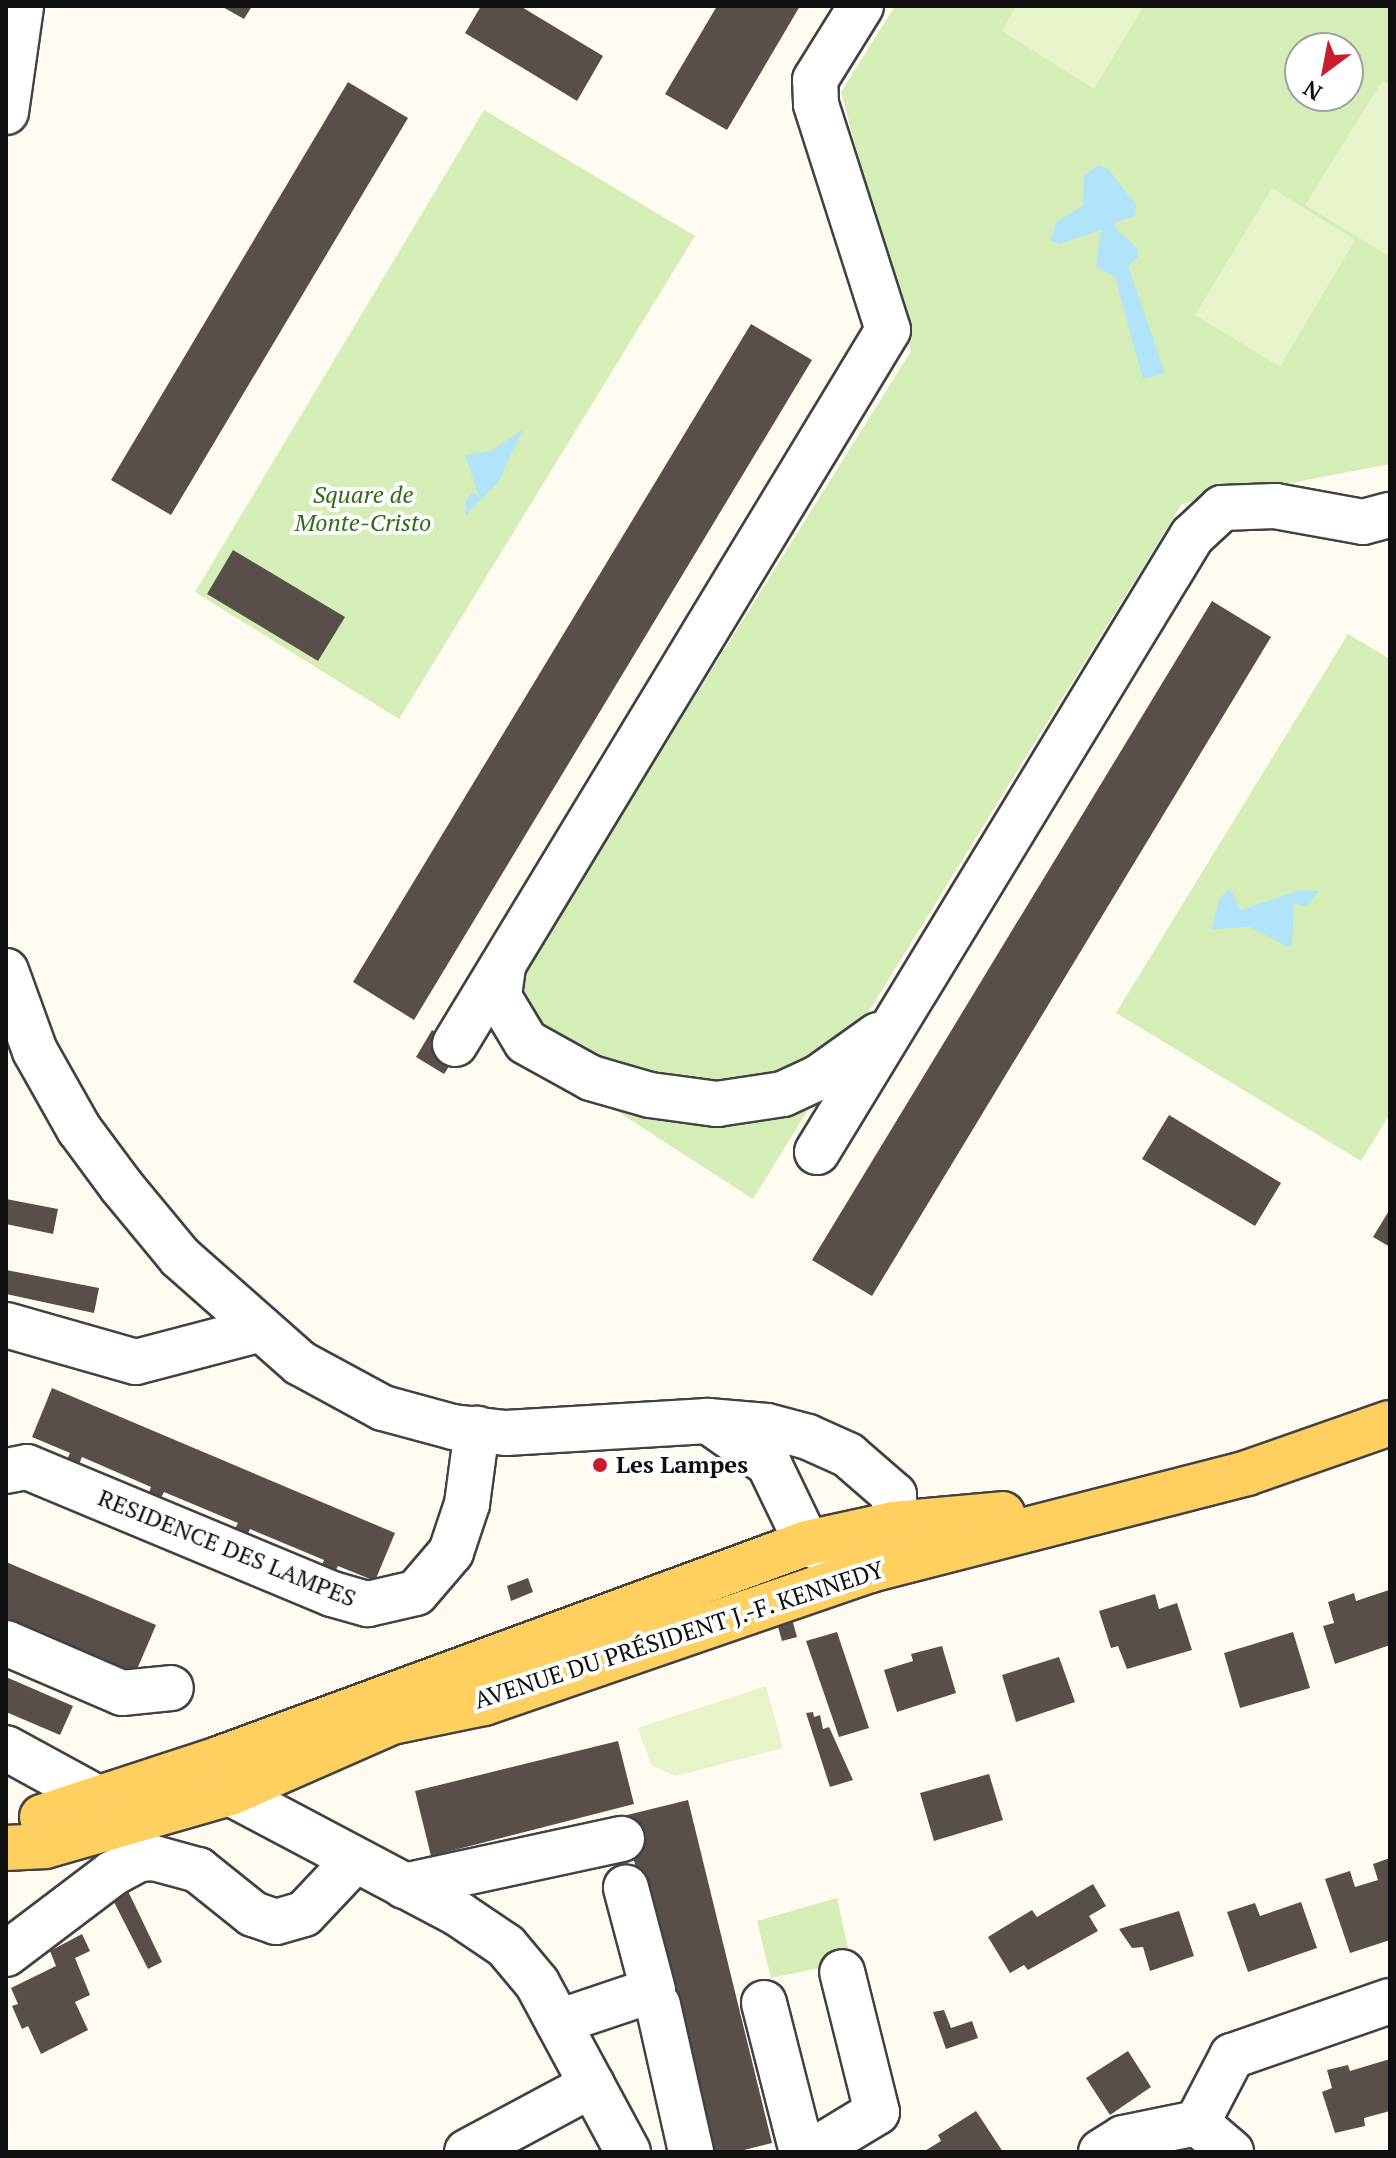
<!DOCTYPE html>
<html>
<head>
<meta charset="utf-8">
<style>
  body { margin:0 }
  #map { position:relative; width:1396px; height:2158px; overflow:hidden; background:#fffbf0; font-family:"PT Serif",serif }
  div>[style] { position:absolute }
  .green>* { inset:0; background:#d5edb6 }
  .pitch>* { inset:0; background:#e7f3c9 }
  .water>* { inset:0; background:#b1e3fb }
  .building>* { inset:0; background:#584f4a }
  .roads { filter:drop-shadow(2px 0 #424242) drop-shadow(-2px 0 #424242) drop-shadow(0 2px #424242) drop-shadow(0 -2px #424242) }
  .minor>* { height:44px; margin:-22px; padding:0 22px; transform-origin:22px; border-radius:22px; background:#fff }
  .major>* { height:44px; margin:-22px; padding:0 22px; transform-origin:22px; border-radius:22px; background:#ffd060 }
  .dots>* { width:22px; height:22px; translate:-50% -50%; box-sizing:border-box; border:4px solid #fff; border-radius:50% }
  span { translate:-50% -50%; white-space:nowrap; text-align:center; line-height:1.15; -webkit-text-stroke:8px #fff; paint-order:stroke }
  .park-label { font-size:24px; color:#2f6c19; font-style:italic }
  .poi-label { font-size:24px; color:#0f0f0f; font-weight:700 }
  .left { translate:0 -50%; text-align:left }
  .street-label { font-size:24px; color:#0f0f0f }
  .frame { position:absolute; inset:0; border:8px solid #0f0f0f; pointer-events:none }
  .north { position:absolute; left:1284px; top:32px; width:80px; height:80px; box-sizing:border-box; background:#fff; border:2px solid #9f9f9f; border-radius:50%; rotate:212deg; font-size:22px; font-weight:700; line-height:32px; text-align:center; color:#0f0f0f }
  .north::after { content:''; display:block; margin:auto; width:28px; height:36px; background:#ca1c2d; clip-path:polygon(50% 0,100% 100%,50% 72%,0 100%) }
</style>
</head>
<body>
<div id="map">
  <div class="green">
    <div style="clip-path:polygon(evenodd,895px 6px,1390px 6px,1390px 464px,1182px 504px,753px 1199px,488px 1028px,911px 351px,841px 92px,895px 6px,1300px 48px,1348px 48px,1348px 96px,1300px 96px,1300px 48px)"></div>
    <div style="clip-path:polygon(484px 110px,695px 236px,399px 719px,195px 592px)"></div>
    <div style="clip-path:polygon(1348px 634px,1390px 659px,1390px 1114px,1361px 1161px,1116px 1013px)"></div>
    <div style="clip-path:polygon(837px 1898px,851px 1961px,771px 1978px,757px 1921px)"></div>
  </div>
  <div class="pitch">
    <div style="clip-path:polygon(1016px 6px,1144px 6px,1094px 89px,1002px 31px)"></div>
    <div style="clip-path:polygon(1382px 81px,1390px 85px,1390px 257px,1305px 205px)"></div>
    <div style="clip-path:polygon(1272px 188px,1355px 240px,1280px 367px,1195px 315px)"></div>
    <div style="clip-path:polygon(766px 1686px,783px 1748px,676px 1776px,651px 1765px,638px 1728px)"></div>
  </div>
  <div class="water">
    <div style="clip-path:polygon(1098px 165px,1109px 170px,1136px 205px,1135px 216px,1116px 222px,1115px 228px,1137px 248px,1139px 256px,1128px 266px,1165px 373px,1143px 379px,1115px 277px,1096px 266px,1101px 230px,1059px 244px,1050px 240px,1057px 222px,1083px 205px,1084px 176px)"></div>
    <div style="clip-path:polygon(523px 429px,498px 482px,466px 515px,465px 501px,472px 493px,479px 496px,465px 455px,491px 451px)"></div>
    <div style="clip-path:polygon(1230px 888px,1241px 910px,1300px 890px,1319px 891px,1306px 907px,1294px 903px,1292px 944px,1288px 947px,1250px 927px,1212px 929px,1219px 899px)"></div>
  </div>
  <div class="building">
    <div style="clip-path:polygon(221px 6px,252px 6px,244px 19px)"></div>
    <div style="clip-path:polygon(481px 6px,520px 6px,603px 56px,577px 101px,465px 33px)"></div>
    <div style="clip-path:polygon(717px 6px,800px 6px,727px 130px,665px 94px)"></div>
    <div style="clip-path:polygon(348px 82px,408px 118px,171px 515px,111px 480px)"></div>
    <div style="clip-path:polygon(751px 324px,812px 360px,414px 1020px,353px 982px)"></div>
    <div style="clip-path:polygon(233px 550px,345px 617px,318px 661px,207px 594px)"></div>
    <div style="clip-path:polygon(1212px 601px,1271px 637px,872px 1296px,812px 1260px)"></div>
    <div style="clip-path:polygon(432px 1030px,461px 1048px,444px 1074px,416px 1057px)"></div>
    <div style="clip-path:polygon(1169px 1115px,1281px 1183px,1255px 1226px,1142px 1159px)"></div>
    <div style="clip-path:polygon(6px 1199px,58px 1209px,53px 1234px,6px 1224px)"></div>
    <div style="clip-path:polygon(1390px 1209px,1390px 1247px,1373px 1237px)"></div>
    <div style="clip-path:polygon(6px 1270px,99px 1288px,94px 1313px,6px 1294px)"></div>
    <div style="clip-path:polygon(52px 1388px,395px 1533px,375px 1581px,338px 1566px,332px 1577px,320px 1571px,324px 1560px,250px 1529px,245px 1540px,232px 1534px,238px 1523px,164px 1492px,158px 1504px,147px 1498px,151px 1487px,82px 1457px,77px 1469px,65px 1464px,70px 1453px,32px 1437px)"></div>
    <div style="clip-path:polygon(6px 1562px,156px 1625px,135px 1674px,98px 1658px,92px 1669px,80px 1664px,85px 1653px,11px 1621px,6px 1632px)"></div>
    <div style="clip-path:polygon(528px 1578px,533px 1592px,511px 1601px,507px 1586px)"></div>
    <div style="clip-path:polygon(1389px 1590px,1390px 1645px,1335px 1664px,1323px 1626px,1334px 1623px,1328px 1602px,1354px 1593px,1356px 1601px)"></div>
    <div style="clip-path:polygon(1155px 1594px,1159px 1609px,1177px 1603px,1192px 1650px,1127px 1669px,1118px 1646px,1111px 1648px,1099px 1611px)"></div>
    <div style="clip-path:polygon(792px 1619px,797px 1637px,782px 1641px,777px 1623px)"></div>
    <div style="clip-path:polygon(837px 1632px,869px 1728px,839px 1737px,806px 1641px)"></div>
    <div style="clip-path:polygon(1293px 1632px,1310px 1688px,1240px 1708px,1224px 1653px)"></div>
    <div style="clip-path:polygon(942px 1646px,956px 1693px,897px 1712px,884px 1670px,913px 1661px,911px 1654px)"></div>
    <div style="clip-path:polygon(1059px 1657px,1075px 1702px,1016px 1722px,1002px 1675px)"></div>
    <div style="clip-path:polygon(6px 1677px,73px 1706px,60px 1735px,6px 1712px)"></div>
    <div style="clip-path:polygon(813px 1712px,814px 1717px,820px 1715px,823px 1729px,829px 1727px,853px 1780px,830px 1787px,806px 1713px)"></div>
    <div style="clip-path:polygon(618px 1741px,634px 1804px,431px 1856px,415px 1791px)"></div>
    <div style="clip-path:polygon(989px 1774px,1003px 1820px,934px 1841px,920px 1793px)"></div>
    <div style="clip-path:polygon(688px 1800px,772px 2143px,736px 2152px,706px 2152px,623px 1816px)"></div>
    <div style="clip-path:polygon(1390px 1858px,1390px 1940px,1350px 1953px,1325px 1879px,1350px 1871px,1355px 1887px,1378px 1880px,1373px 1864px)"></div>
    <div style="clip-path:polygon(1093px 1884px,1106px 1906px,1089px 1916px,1098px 1931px,1028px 1970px,1024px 1965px,1010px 1973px,988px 1937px,1032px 1910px,1037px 1917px)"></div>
    <div style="clip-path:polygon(128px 1891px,162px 1962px,148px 1969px,114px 1902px)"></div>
    <div style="clip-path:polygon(1301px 1902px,1317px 1948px,1248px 1972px,1227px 1912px,1255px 1903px,1260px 1916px)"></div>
    <div style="clip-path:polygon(1179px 1911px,1194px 1956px,1150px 1971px,1143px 1947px,1132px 1948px,1119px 1929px)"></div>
    <div style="clip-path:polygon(82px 1934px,90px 1951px,75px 1958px,90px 1995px,75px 2002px,88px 2030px,41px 2054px,28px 2026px,22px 2029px,12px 2006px,18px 2004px,11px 1988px,56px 1966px,50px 1951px)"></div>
    <div style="clip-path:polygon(944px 2010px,951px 2028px,972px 2021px,978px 2038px,946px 2049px,933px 2012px)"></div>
    <div style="clip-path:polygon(1128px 2051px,1151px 2087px,1110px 2115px,1086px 2078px)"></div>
    <div style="clip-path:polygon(1390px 2059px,1390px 2111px,1364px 2118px,1365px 2126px,1335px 2133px,1322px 2092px,1332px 2088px,1327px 2070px,1348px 2065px,1350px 2071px)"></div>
    <div style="clip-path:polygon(976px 2111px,1003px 2152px,923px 2152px,941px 2141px,938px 2135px)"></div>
  </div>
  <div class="roads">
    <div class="minor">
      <div style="left:6px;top:112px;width:107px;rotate:-81.9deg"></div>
      <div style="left:503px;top:967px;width:30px;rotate:98deg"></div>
      <div style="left:499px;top:997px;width:52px;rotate:59deg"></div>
      <div style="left:526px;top:1042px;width:74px;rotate:29deg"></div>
      <div style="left:591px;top:1078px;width:61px;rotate:16.1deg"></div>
      <div style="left:650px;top:1095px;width:68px;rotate:7.7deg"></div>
      <div style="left:717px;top:1104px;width:67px;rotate:-8.6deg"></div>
      <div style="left:783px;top:1094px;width:38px;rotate:-25deg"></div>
      <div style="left:818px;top:1078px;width:74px;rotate:-35.6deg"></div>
      <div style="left:6px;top:971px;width:85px;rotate:70.1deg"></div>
      <div style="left:35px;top:1051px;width:90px;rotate:60.6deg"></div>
      <div style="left:79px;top:1129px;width:72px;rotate:53.4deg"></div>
      <div style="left:122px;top:1187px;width:91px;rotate:50.4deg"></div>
      <div style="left:180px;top:1257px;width:160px;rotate:41.5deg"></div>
      <div style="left:300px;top:1363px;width:94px;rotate:28.5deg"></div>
      <div style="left:383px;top:1408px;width:73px;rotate:15.2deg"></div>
      <div style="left:453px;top:1427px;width:53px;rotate:6.5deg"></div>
      <div style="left:506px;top:1433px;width:202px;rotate:-3.4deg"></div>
      <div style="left:708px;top:1421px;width:59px;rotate:4.8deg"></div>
      <div style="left:767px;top:1426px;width:42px;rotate:15deg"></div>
      <div style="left:808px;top:1437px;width:44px;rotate:24.2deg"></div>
      <div style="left:848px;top:1455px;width:61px;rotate:41deg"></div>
      <div style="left:894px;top:1495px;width:29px;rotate:90deg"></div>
      <div style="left:894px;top:1524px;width:52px;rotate:117.6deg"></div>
      <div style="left:870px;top:1570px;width:69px;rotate:-156.8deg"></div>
      <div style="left:807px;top:1543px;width:88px;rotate:-115.7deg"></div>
      <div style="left:769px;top:1464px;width:75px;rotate:-144.8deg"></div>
      <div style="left:455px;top:1044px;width:835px;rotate:-58.77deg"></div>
      <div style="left:888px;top:330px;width:237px;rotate:-107.7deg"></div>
      <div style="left:816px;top:104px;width:24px;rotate:-92deg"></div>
      <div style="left:815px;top:80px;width:87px;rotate:-58.1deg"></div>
      <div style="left:817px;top:1152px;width:721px;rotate:-58.67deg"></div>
      <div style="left:1192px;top:536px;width:41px;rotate:-43deg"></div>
      <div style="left:1222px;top:508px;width:53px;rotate:-2.2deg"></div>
      <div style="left:1275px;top:506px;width:89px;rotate:10.3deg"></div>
      <div style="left:1363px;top:522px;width:28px;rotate:-15deg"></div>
      <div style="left:6px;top:1325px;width:135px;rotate:15.9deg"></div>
      <div style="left:136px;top:1362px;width:126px;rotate:-14.7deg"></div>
      <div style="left:6px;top:1471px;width:21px;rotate:-11deg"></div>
      <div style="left:27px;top:1467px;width:330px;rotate:22.6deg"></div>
      <div style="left:332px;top:1594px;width:37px;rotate:16deg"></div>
      <div style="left:368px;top:1604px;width:49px;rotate:-12.9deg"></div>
      <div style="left:416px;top:1593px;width:54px;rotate:-49.5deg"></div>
      <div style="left:451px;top:1552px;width:51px;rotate:-71.6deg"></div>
      <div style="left:467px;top:1504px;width:76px;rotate:-82.4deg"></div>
      <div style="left:6px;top:1643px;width:126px;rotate:23.3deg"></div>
      <div style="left:122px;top:1693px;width:49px;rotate:-5.8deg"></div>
      <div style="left:6px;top:1748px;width:106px;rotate:28.7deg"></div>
      <div style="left:205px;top:1771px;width:33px;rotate:41deg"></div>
      <div style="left:230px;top:1793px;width:260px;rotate:27.9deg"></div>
      <div style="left:460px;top:1915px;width:55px;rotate:34deg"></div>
      <div style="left:506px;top:1946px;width:48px;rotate:50deg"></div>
      <div style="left:537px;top:1983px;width:192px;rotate:61.7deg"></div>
      <div style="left:404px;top:1886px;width:223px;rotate:-12.2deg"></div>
      <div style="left:6px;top:1954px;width:134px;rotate:-37.1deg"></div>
      <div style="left:113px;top:1873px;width:30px;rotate:-28deg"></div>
      <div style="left:139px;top:1859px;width:15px;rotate:-4deg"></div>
      <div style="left:154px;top:1858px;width:46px;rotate:15.3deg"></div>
      <div style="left:198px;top:1870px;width:70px;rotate:38.7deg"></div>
      <div style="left:253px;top:1914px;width:24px;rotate:19deg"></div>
      <div style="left:276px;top:1922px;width:29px;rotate:-16deg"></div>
      <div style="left:304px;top:1914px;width:74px;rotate:-46.6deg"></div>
      <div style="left:764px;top:2003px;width:154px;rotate:75.7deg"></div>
      <div style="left:658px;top:2005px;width:151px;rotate:77.3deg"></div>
      <div style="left:558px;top:2022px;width:100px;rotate:-18.6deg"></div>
      <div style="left:653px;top:1990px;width:106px;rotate:-104.8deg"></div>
      <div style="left:1197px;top:2123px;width:45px;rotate:40.5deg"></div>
      <div style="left:467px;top:2152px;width:142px;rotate:-28.2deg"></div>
      <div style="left:811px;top:2152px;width:77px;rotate:-31.2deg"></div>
      <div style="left:877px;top:2112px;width:144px;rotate:-104deg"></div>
      <div style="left:1101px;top:2152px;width:26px;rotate:-32deg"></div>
      <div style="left:1123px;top:2138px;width:76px;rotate:-11.5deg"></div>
      <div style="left:1197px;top:2123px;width:76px;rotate:-62.4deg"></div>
      <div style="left:1232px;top:2056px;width:167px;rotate:-19.2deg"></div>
    </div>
    <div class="major">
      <div style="left:42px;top:1817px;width:188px;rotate:-18.2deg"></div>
      <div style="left:221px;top:1758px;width:624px;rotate:-20.15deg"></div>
      <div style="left:807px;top:1543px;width:89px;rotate:-12.3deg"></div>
      <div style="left:894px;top:1524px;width:109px;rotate:-5.2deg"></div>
      <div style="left:6px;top:1848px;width:39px;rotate:-3deg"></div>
      <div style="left:45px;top:1846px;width:192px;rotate:-16deg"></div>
      <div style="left:230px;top:1793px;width:177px;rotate:-23.7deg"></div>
      <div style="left:392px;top:1722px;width:94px;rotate:-11.7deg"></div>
      <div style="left:484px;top:1703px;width:408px;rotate:-19deg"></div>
      <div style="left:870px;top:1570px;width:389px;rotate:-14.4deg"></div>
      <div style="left:1247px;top:1473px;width:151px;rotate:-19.3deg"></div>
    </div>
  </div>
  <div class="dots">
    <div style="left:600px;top:1465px;background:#ca1c2d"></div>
  </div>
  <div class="park-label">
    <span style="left:363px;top:509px">Square de<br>Monte-Cristo</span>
  </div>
  <div class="poi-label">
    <span class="left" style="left:616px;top:1465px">Les Lampes</span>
  </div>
  <div class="street-label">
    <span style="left:227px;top:1548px;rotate:22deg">RESIDENCE DES LAMPES</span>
    <span style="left:679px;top:1635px;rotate:-18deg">AVENUE DU PRÉSIDENT J.-F. KENNEDY</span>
  </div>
  <div class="frame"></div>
  <div class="north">N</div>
</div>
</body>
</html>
